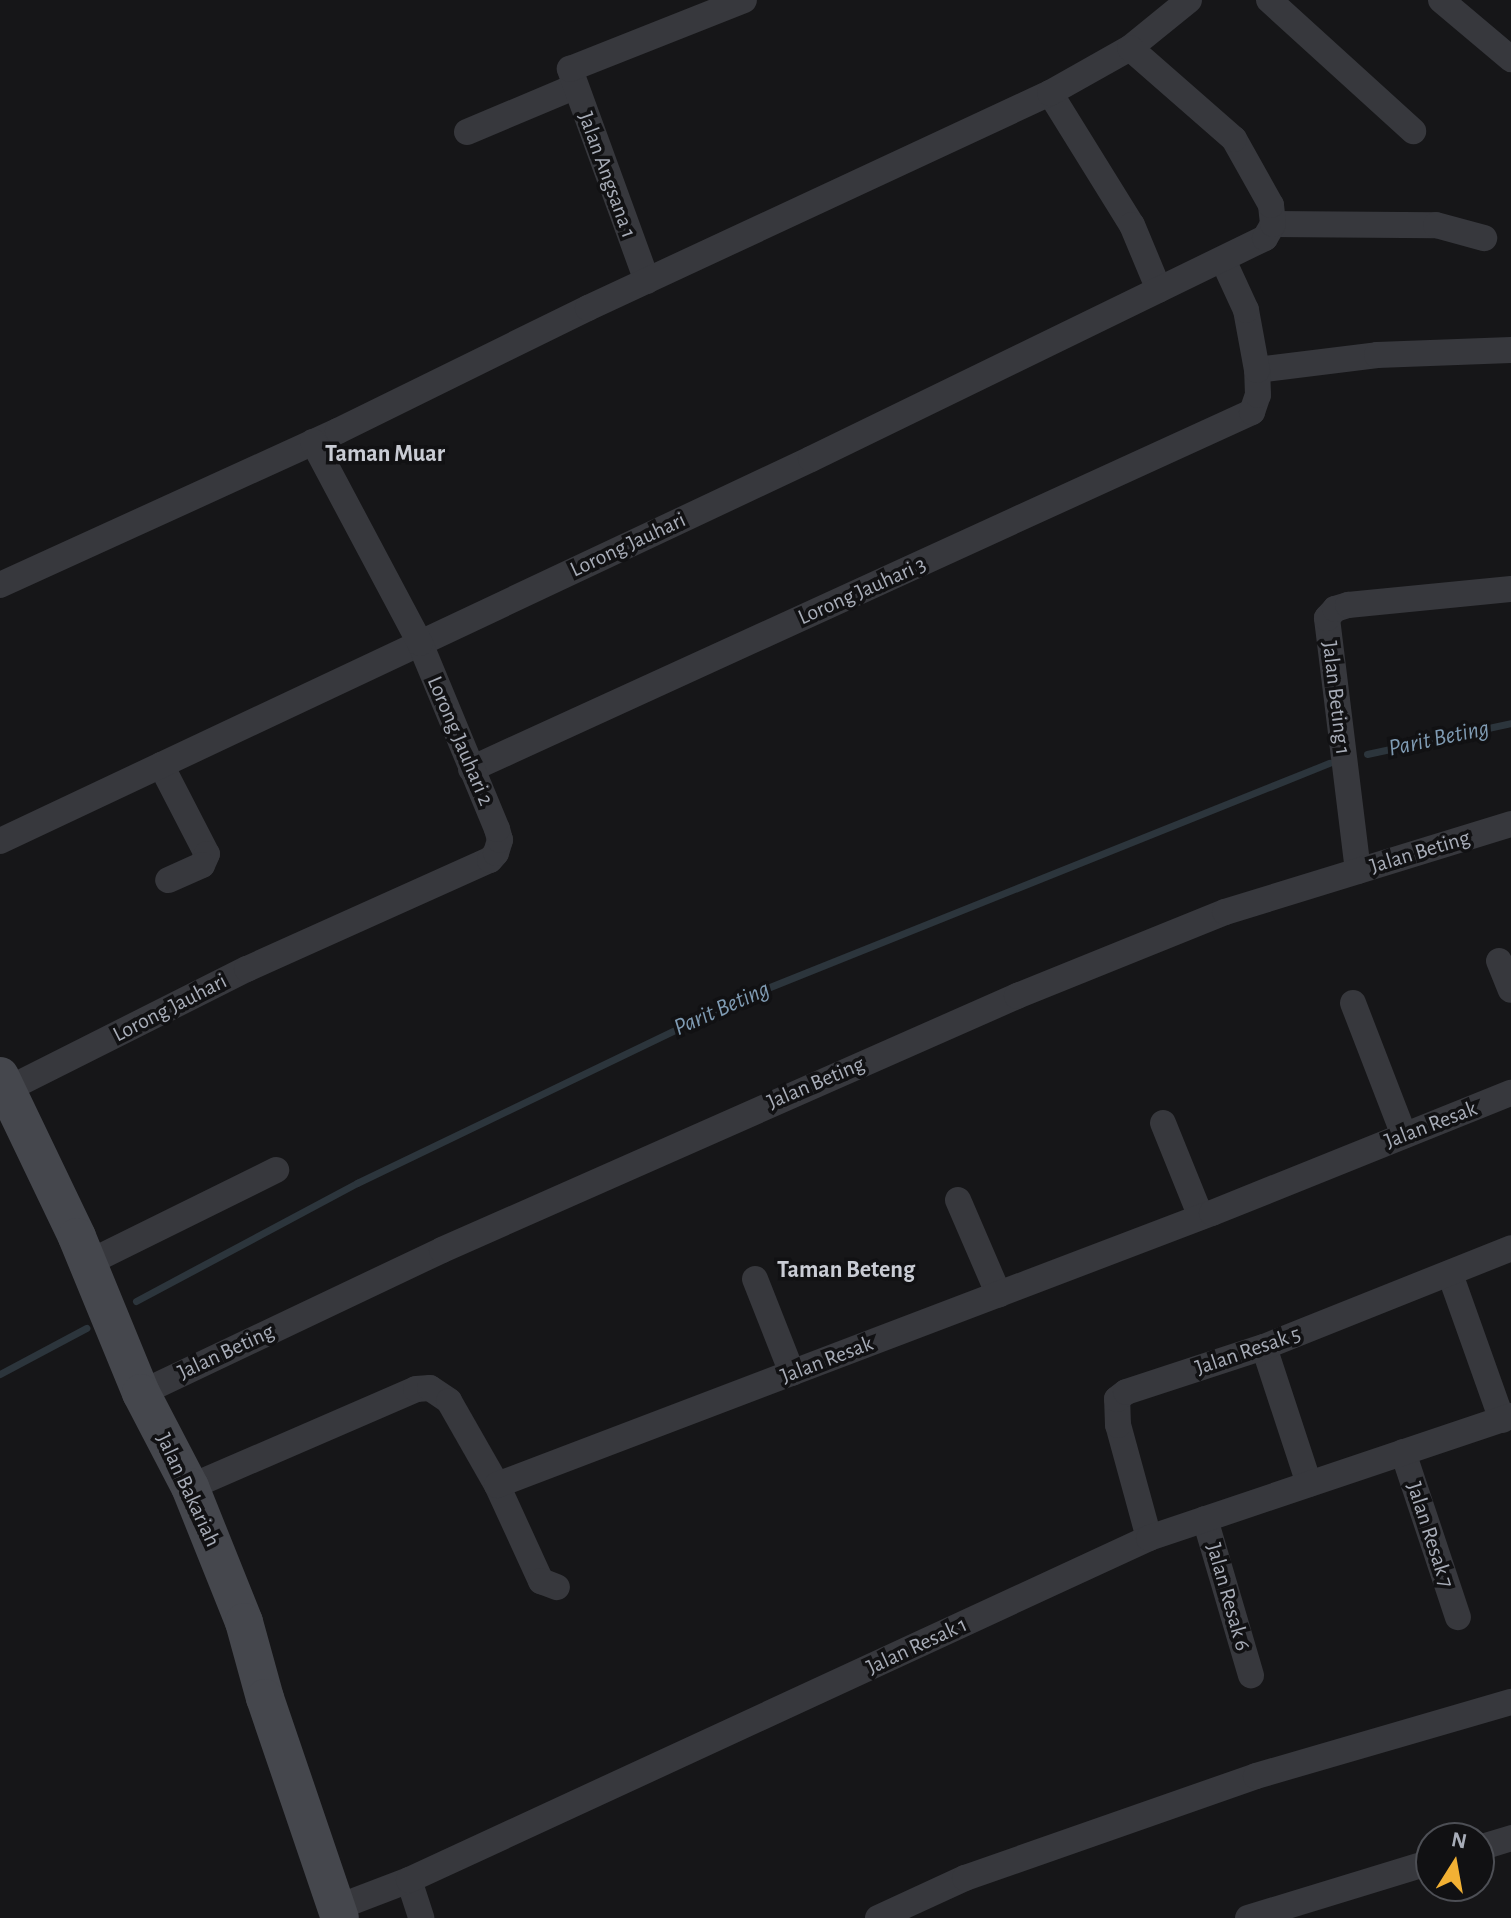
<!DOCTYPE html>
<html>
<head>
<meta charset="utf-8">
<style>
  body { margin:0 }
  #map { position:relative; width:1511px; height:1918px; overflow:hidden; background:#161618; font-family:"Alegreya Sans",sans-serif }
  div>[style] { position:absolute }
  .stream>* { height:7px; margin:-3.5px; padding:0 3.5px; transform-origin:3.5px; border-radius:3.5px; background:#2c353c }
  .minor>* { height:26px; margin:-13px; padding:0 13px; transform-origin:13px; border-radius:13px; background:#37383d }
  .secondary>* { height:38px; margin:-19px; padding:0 19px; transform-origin:19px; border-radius:19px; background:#45474d }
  span { translate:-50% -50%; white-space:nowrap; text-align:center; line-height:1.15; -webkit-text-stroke:7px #111113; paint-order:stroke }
  .street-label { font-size:22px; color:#a8adb8 }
  .neighbourhood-label { font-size:24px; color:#c9ccd4; font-weight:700 }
  .water-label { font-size:24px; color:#7f9bb3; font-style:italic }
  .north { position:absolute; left:1415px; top:1822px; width:80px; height:80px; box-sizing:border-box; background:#111113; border:2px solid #4d4f55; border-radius:50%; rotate:11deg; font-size:22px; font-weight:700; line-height:32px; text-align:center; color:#a8adb8 }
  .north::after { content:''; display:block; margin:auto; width:28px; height:36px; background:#f2b134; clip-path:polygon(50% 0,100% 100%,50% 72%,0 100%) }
</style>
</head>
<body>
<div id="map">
  <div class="stream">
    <div style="left:1367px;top:754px;width:147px;rotate:-12.1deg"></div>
    <div style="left:136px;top:1301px;width:251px;rotate:-28.1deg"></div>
    <div style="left:357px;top:1183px;width:425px;rotate:-25.7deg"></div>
    <div style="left:740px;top:999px;width:635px;rotate:-21.83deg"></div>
    <div style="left:0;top:1374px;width:98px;rotate:-28.1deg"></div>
  </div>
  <div class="minor">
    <div style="left:1269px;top:0;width:195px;rotate:42.3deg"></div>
    <div style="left:1441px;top:0;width:92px;rotate:40.1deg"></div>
    <div style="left:1050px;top:93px;width:155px;rotate:58.2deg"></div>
    <div style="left:1132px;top:225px;width:70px;rotate:67.4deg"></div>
    <div style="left:467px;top:132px;width:116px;rotate:-22.8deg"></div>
    <div style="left:1273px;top:224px;width:163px;rotate:0.4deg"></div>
    <div style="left:1436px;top:225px;width:50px;rotate:15.2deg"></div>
    <div style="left:647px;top:281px;width:226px;rotate:-110deg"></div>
    <div style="left:570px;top:69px;width:187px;rotate:-21.6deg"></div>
    <div style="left:1257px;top:370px;width:121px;rotate:-7.1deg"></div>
    <div style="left:1377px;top:355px;width:134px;rotate:-2.1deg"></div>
    <div style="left:0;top:585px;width:371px;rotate:-24.5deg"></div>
    <div style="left:338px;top:431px;width:279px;rotate:-26.2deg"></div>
    <div style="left:588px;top:308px;width:510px;rotate:-24.96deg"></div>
    <div style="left:1050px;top:93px;width:92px;rotate:-29.4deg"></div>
    <div style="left:1130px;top:48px;width:76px;rotate:-39.1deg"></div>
    <div style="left:161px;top:765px;width:100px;rotate:62.7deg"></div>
    <div style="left:207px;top:854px;width:12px;rotate:114deg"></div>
    <div style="left:202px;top:865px;width:37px;rotate:156deg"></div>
    <div style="left:471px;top:769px;width:859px;rotate:-24.57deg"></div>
    <div style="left:1252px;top:412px;width:18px;rotate:-71deg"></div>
    <div style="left:1258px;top:395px;width:25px;rotate:-92deg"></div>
    <div style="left:1257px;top:370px;width:61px;rotate:-100.4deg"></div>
    <div style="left:1246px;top:310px;width:55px;rotate:-114.7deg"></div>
    <div style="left:0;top:841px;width:896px;rotate:-25.22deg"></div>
    <div style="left:811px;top:459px;width:505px;rotate:-25.96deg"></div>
    <div style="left:1265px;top:238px;width:16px;rotate:-60deg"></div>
    <div style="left:1273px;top:224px;width:19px;rotate:-96deg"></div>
    <div style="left:1271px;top:205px;width:76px;rotate:-119.3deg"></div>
    <div style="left:1234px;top:139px;width:138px;rotate:-138.8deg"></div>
    <div style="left:1358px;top:871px;width:255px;rotate:-97deg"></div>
    <div style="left:1327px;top:618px;width:12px;rotate:-48deg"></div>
    <div style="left:1335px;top:609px;width:14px;rotate:-17deg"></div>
    <div style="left:1348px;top:605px;width:164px;rotate:-5.6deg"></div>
    <div style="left:1499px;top:961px;width:31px;rotate:68deg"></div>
    <div style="left:1353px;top:1003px;width:142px;rotate:68.9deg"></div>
    <div style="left:6px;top:1090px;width:270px;rotate:-26.7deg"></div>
    <div style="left:247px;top:969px;width:266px;rotate:-24.2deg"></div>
    <div style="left:490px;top:860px;width:9px;rotate:-49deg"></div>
    <div style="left:496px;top:853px;width:14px;rotate:-73deg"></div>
    <div style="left:500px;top:840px;width:11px;rotate:-105deg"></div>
    <div style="left:497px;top:829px;width:201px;rotate:-112.5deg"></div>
    <div style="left:420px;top:643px;width:228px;rotate:-118deg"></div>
    <div style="left:1163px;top:1123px;width:101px;rotate:68deg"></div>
    <div style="left:958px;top:1200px;width:103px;rotate:66.7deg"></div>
    <div style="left:88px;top:1263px;width:210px;rotate:-26.3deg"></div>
    <div style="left:1450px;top:1274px;width:155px;rotate:70.4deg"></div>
    <div style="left:755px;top:1279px;width:101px;rotate:68.5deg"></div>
    <div style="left:1264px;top:1347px;width:144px;rotate:71.8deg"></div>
    <div style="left:141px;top:1393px;width:333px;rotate:-25.4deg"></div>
    <div style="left:442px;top:1250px;width:629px;rotate:-23.83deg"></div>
    <div style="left:1017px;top:996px;width:224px;rotate:-22deg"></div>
    <div style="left:1225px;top:912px;width:299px;rotate:-17.1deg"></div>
    <div style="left:1403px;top:1452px;width:174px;rotate:71.6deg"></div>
    <div style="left:497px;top:1485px;width:106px;rotate:65.4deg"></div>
    <div style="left:541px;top:1581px;width:17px;rotate:21deg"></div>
    <div style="left:190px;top:1487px;width:246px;rotate:-23.4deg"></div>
    <div style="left:416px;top:1389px;width:14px;rotate:-4deg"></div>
    <div style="left:430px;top:1388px;width:23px;rotate:34deg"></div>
    <div style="left:449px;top:1401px;width:97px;rotate:60.3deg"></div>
    <div style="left:497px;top:1485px;width:765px;rotate:-20.83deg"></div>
    <div style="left:1212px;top:1213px;width:322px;rotate:-21.9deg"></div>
    <div style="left:1205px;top:1519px;width:163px;rotate:73.6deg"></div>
    <div style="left:1149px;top:1538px;width:117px;rotate:-105.3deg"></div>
    <div style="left:1118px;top:1425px;width:26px;rotate:-92deg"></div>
    <div style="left:1117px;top:1399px;width:11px;rotate:-38deg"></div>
    <div style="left:1126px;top:1392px;width:145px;rotate:-18.1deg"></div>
    <div style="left:1264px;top:1347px;width:266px;rotate:-21.8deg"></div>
    <div style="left:1479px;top:1848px;width:34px;rotate:-17deg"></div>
    <div style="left:409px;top:1880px;width:40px;rotate:72deg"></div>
    <div style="left:336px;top:1908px;width:78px;rotate:-21deg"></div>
    <div style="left:409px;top:1880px;width:815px;rotate:-24.8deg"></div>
    <div style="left:1149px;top:1538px;width:382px;rotate:-18.6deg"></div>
    <div style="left:878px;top:1918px;width:96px;rotate:-24.7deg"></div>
    <div style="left:965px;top:1878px;width:308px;rotate:-19.3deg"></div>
    <div style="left:1256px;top:1776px;width:266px;rotate:-16.2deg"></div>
    <div style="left:1248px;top:1918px;width:191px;rotate:-17deg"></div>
  </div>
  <div class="secondary">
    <div style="left:0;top:1076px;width:178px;rotate:64.4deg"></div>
    <div style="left:77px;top:1237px;width:169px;rotate:67.7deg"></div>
    <div style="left:141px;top:1393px;width:106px;rotate:62.5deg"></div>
    <div style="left:190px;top:1487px;width:145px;rotate:68.2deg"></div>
    <div style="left:244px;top:1622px;width:79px;rotate:74.6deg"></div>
    <div style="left:265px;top:1698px;width:232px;rotate:71.2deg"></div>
  </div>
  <div class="street-label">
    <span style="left:607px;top:175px;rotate:70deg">Jalan Angsana 1</span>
    <span style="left:628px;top:545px;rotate:-25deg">Lorong Jauhari</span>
    <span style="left:862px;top:591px;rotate:-24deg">Lorong Jauhari 3</span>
    <span style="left:1336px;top:698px;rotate:83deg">Jalan Beting 1</span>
    <span style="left:460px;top:741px;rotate:67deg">Lorong Jauhari 2</span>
    <span style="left:1420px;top:852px;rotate:-17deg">Jalan Beting</span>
    <span style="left:170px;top:1008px;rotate:-27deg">Lorong Jauhari</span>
    <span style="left:816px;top:1083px;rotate:-23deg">Jalan Beting</span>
    <span style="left:1431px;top:1125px;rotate:-21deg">Jalan Resak</span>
    <span style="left:1248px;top:1351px;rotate:-19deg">Jalan Resak 5</span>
    <span style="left:226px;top:1352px;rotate:-25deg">Jalan Beting</span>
    <span style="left:827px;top:1360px;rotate:-21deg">Jalan Resak</span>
    <span style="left:188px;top:1490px;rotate:65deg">Jalan Bakariah</span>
    <span style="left:1430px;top:1535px;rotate:72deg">Jalan Resak 7</span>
    <span style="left:1228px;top:1597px;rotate:74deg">Jalan Resak 6</span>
    <span style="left:917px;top:1646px;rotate:-25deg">Jalan Resak 1</span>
  </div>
  <div class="neighbourhood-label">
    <span style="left:385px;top:455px">Taman Muar</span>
    <span style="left:846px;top:1271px">Taman Beteng</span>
  </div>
  <div class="water-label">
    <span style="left:1439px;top:739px;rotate:-12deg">Parit Beting</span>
    <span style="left:722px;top:1009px;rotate:-24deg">Parit Beting</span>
  </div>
  <div class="north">N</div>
</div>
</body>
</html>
